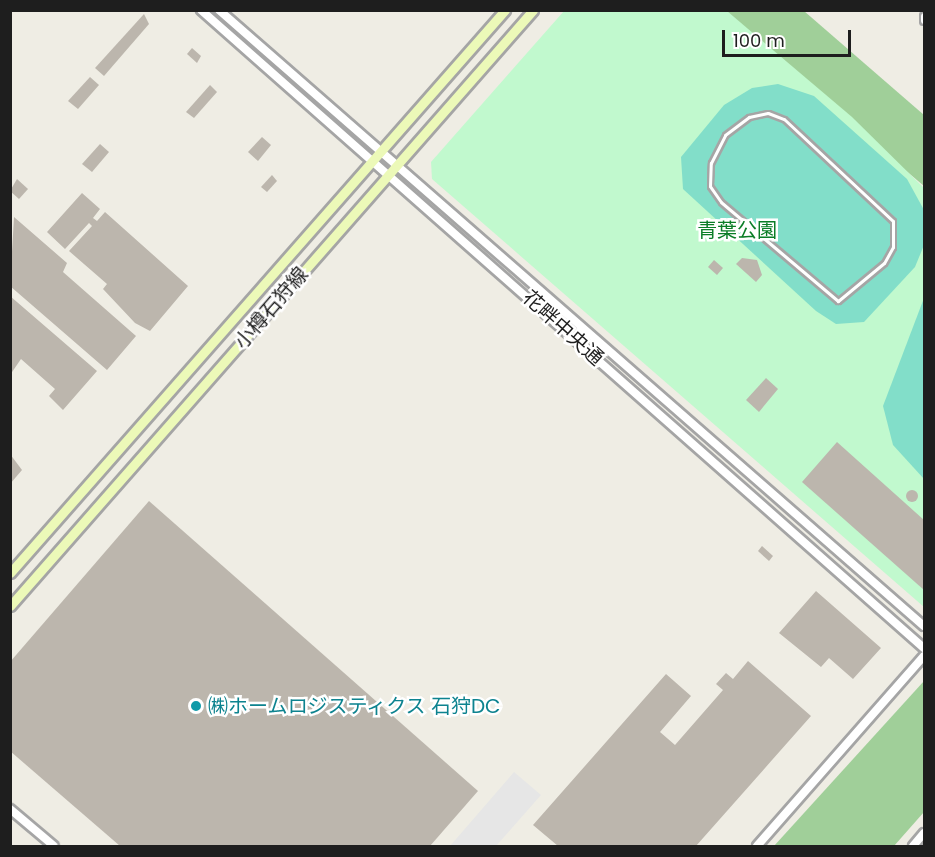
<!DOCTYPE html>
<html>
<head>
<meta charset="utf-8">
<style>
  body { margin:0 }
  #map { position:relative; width:935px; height:857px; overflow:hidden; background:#efede4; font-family:Poppins,"Noto Sans JP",sans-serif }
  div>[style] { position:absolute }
  .forest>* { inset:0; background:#a0cf99 }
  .park>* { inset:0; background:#c1f9ce }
  .pitch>* { inset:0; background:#82dec9 }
  .parking>* { inset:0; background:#e6e6e6 }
  .building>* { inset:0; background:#bcb6ad }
  .round { border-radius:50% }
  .roads { filter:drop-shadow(2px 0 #a5a5a5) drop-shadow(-2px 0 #a5a5a5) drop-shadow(0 2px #a5a5a5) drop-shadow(0 -2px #a5a5a5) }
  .service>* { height:3px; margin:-1.5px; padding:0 1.5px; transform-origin:1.5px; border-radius:1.5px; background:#fff }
  .minor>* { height:7px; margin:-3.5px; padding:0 3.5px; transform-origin:3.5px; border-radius:3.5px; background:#fff }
  .tertiary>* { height:8px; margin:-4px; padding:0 4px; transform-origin:4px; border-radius:4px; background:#fff }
  .secondary>* { height:9px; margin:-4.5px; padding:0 4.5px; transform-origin:4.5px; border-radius:4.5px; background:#ecf9b8 }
  .dots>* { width:16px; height:16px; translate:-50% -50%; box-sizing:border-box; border:3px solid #fff; border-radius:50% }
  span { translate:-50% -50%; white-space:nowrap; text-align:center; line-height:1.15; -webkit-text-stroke:5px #fff; paint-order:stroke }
  .park-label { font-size:20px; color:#0b7d27 }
  .street-label { font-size:20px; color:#1e1e1e }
  .culture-label { font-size:20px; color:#0d838f }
  .left { translate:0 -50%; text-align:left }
  .frame { position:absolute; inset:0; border:12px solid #1e1e1e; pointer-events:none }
  .scale { position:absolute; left:722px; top:30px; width:129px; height:27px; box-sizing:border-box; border:3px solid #1e1e1e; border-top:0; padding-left:8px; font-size:18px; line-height:21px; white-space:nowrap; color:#1e1e1e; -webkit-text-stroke:4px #fff; paint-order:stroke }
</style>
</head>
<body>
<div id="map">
  <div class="forest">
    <div style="clip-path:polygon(717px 11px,804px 11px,924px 115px,924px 186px)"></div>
    <div style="clip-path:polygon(924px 681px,924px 812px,894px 846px,774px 846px)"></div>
  </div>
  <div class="park">
    <div style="clip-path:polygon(564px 11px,727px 11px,852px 117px,924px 188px,924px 607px,432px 179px,431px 162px)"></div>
  </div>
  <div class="pitch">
    <div style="clip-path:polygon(778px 84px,814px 96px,907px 179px,924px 210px,924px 245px,915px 267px,864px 322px,836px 324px,816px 311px,683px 189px,681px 157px,724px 105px,752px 88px)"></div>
    <div style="clip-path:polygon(924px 298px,924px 479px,893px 445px,883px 406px)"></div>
  </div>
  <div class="parking">
    <div style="clip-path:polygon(514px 772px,541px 795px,496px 846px,450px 846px)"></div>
  </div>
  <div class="building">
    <div style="clip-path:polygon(144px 14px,149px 24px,104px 76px,95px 68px)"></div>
    <div style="clip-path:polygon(192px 48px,201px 56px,197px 63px,187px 54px)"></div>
    <div style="clip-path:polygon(90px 77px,99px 85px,78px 109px,68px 101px)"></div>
    <div style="clip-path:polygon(210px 85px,217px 92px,194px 118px,186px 112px)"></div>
    <div style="clip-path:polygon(262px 137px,271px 145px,258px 161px,248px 152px)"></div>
    <div style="clip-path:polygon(100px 144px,109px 152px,92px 172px,82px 164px)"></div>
    <div style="clip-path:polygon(272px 175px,277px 181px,267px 192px,261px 187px)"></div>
    <div style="clip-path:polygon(17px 179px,28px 189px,19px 199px,10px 191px)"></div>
    <div style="clip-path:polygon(82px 193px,100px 209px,93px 218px,97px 221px,105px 212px,188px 286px,150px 331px,135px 323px,103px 289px,107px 284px,69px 251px,92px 226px,89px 223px,65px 249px,47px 232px)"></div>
    <div style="clip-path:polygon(14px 217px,67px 263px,63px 272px,136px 336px,107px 370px,10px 286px)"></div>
    <div style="clip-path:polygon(742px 258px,757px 260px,762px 275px,756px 282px,736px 264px)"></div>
    <div style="clip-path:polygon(714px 260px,723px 268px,717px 275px,708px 267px)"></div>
    <div style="clip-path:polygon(10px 296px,97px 371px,63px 410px,49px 396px,55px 389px,21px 359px,10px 375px)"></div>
    <div style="clip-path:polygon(766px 378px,778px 389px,759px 412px,746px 400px)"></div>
    <div style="clip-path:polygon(837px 442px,924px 520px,924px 590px,802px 482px)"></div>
    <div style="clip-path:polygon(10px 454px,22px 470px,10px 484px)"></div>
    <div class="round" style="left:906px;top:490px;width:12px;height:12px"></div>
    <div style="clip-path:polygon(149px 501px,478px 791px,430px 846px,120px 846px,10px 751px,10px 662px)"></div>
    <div style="clip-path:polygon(762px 546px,773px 556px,769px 561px,758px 551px)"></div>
    <div style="clip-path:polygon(816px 591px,881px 648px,853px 679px,829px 658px,821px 667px,779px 633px)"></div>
    <div style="clip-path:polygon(748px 661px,811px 716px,696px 846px,558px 846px,533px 825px,666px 674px,691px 696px,660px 732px,675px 745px,723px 690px,716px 684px,726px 673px,733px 679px)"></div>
  </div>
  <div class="roads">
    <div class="service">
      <div style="left:768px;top:113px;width:17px;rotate:21deg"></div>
      <div style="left:784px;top:119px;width:149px;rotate:43.1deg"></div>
      <div style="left:893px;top:221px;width:26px;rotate:90deg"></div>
      <div style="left:893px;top:247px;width:18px;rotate:119deg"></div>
      <div style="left:884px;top:263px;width:60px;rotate:140.4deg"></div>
      <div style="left:838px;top:301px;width:153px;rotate:-139.8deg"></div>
      <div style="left:721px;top:202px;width:19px;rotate:-125deg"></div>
      <div style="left:710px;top:186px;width:23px;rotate:-88deg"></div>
      <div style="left:711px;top:163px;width:31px;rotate:-63deg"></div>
      <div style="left:725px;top:135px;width:30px;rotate:-37deg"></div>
      <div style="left:749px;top:117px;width:19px;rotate:-12deg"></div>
    </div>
    <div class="minor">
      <div style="left:924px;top:16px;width:4px;rotate:90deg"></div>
    </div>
    <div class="tertiary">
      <div style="left:201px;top:10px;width:964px;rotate:41.43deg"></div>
      <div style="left:219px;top:10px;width:936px;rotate:41.15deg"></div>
      <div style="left:10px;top:809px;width:57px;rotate:40.1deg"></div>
      <div style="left:757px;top:846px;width:253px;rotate:-48.7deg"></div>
      <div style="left:913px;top:846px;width:17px;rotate:-50deg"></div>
    </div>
    <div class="secondary">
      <div style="left:10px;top:573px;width:750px;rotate:-48.68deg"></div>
      <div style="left:10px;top:606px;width:793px;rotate:-48.73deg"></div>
    </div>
  </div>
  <div class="dots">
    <div style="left:196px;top:706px;background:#0f9aa8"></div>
  </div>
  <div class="park-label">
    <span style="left:737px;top:230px">青葉公園</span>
  </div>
  <div class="street-label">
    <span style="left:271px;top:308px;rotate:-49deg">小樽石狩線</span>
    <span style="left:563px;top:328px;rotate:42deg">花畔中央通</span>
  </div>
  <div class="culture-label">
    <span class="left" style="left:208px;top:706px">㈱ホームロジスティクス 石狩DC</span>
  </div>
  <div class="frame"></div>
  <div class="scale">100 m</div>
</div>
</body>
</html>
